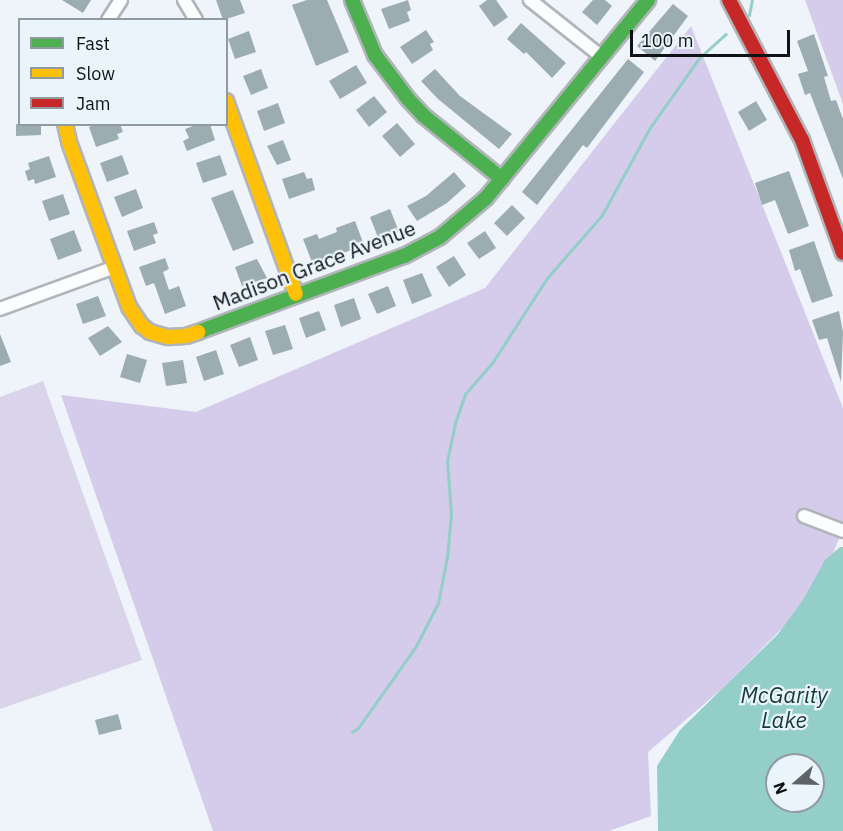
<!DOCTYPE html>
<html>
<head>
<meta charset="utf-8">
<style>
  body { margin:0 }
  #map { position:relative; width:843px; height:831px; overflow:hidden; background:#eef4f9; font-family:"IBM Plex Sans",sans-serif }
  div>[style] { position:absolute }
  .green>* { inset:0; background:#d9d4ea }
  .forest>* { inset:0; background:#d5cbeb }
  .water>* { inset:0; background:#94cec9 }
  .stream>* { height:3px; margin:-1.5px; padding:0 1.5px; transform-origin:1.5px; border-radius:1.5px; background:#94cec9 }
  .building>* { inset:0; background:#9cacb3 }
  .roads { filter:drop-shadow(2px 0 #b0b5b9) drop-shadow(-2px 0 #b0b5b9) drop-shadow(0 2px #b0b5b9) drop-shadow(0 -2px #b0b5b9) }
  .street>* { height:12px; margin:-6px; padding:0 6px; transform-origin:6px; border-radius:6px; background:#fcfdfe }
  .fast>* { height:14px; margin:-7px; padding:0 7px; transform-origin:7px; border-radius:7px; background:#4caf50 }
  .slow>* { height:14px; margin:-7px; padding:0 7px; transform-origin:7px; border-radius:7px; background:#ffc107 }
  .jam>* { height:14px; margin:-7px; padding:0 7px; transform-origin:7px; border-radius:7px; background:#c62828 }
  span { translate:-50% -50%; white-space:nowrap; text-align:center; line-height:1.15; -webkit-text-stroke:4.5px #eaf4fd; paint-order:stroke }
  .street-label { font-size:21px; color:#0f1316 }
  .water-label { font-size:22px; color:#143a37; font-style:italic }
  .legend { position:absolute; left:18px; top:18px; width:210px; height:108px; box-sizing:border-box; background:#eaf4fd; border:2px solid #929aa1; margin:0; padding:8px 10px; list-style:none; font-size:18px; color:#0f1316 }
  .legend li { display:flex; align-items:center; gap:12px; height:30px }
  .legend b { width:30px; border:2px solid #929aa1 }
  .north { position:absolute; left:765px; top:753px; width:60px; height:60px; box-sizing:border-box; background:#eaf4fd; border:2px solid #929aa1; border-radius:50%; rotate:250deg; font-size:16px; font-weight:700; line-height:24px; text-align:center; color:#0f1316 }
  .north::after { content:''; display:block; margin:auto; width:21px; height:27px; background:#5d6265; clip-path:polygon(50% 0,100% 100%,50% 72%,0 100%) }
  .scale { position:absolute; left:630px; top:30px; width:160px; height:27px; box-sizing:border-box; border:3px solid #0f1316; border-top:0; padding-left:8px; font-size:18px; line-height:21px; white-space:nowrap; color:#0f1316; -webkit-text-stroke:4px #eaf4fd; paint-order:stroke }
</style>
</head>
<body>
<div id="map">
  <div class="green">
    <div style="clip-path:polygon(43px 381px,142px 660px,0 709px,0 397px)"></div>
  </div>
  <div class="forest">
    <div style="clip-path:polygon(805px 0,843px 0,843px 104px)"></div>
    <div style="clip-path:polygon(691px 26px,843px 408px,843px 529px,816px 594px,723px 688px,648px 752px,651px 816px,609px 831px,213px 831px,61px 395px,196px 412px,485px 288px)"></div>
  </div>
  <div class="water">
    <div style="clip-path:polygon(evenodd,840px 547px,843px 547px,843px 831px,658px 831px,657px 766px,680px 730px,778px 634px,803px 600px,825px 560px,840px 547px,777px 765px,813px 765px,813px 801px,777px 801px,777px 765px)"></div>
  </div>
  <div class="stream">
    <div style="left:749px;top:15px;width:15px;rotate:-79deg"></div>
    <div style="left:352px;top:732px;width:7px;rotate:-34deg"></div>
    <div style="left:358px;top:728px;width:100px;rotate:-54.7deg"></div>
    <div style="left:416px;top:646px;width:48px;rotate:-62.9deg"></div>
    <div style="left:438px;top:603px;width:47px;rotate:-78.9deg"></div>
    <div style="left:447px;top:557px;width:43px;rotate:-84.7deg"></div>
    <div style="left:451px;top:514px;width:53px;rotate:-94.3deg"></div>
    <div style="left:447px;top:461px;width:39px;rotate:-78deg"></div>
    <div style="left:455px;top:423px;width:31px;rotate:-71deg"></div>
    <div style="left:465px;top:394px;width:41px;rotate:-48.9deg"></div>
    <div style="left:492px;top:363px;width:101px;rotate:-57.1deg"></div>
    <div style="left:547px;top:278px;width:84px;rotate:-48.9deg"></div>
    <div style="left:602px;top:215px;width:98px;rotate:-61.3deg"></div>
    <div style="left:649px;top:129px;width:87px;rotate:-54.8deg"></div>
    <div style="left:699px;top:58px;width:36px;rotate:-42deg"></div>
  </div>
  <div class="building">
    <div style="clip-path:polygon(62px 0,91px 0,83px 13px)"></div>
    <div style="clip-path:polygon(216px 0,240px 0,245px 13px,223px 20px)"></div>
    <div style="clip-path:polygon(307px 0,327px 0,349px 52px,316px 66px,292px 5px)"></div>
    <div style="clip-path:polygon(408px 0,411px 10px,407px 12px,410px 21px,389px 29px,381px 9px)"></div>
    <div style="clip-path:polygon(487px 0,496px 0,508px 17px,494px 27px,479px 6px)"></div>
    <div style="clip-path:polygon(593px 0,605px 0,612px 6px,597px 25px,582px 12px)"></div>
    <div style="clip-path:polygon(673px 4px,688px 16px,655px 61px,637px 46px)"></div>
    <div style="clip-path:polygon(521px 23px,566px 63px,552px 78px,526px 52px,524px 54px,507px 39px)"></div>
    <div style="clip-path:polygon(426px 30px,434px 42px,430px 44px,433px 50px,412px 64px,400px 47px)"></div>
    <div style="clip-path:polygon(249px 31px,256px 52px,235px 59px,228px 39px)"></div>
    <div style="clip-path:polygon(814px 34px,828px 76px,824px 77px,831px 101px,836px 100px,843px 119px,843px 179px,810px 93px,805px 95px,798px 74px,808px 71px,797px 41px)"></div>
    <div style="clip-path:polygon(628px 59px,644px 72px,587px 148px,583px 145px,537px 205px,522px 192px)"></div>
    <div style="clip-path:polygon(356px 65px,367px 83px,340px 99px,329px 81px)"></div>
    <div style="clip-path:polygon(261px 69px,268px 88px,251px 95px,243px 76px)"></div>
    <div style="clip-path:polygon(435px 69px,460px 96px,512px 134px,499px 149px,438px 99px,421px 81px)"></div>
    <div style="clip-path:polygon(374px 96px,387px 112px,369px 127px,356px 110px)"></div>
    <div style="clip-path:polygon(756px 101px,767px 120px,749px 131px,738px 112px)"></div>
    <div style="clip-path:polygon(278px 103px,285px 123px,264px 131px,257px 111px)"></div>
    <div style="clip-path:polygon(397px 123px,415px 144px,400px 157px,382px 136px)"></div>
    <div style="clip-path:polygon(16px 124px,41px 124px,41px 135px,16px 136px)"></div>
    <div style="clip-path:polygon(96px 124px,120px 124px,123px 132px,117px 134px,119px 139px,96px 147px,89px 127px)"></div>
    <div style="clip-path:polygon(198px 124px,210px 124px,215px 140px,187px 151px,183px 141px,189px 138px,185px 129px)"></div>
    <div style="clip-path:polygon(283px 140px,291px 160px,277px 165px,267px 146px)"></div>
    <div style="clip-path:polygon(122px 155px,129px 174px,107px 182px,100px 163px)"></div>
    <div style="clip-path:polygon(220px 155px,227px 175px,203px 183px,196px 163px)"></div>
    <div style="clip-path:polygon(49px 156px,56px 177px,35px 184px,34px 179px,28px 181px,25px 171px,30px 169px,28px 163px)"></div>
    <div style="clip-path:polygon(789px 171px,809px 226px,788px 234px,775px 200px,762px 205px,755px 183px)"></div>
    <div style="clip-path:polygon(304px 172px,307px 179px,312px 178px,315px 190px,289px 199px,282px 179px)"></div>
    <div style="clip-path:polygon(454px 172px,466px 186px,447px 203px,417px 221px,407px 206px,426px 196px)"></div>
    <div style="clip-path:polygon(136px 189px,143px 208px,122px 217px,114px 197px)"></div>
    <div style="clip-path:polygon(233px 190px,254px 243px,233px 251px,211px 198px)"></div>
    <div style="clip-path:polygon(63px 194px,70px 214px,49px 221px,42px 201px)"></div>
    <div style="clip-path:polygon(512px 205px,525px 218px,507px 236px,494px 223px)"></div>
    <div style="clip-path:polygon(390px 209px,399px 232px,379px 240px,370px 217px)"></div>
    <div style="clip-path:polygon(355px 221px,364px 245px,313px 265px,303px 239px,317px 234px,319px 239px,337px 232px,336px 228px)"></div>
    <div style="clip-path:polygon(154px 222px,158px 233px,153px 235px,156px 243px,134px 251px,127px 231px)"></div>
    <div style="clip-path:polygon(74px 230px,82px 251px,58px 260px,50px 239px)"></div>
    <div style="clip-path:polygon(485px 231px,496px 248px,479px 259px,467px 243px)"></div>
    <div style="clip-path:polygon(814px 241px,833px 296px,812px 303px,800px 269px,795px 271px,789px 250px)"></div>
    <div style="clip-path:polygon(454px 256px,466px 275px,449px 287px,436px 267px)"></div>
    <div style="clip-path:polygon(165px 258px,169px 269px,163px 272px,169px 290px,179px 286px,186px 306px,165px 314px,154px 283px,146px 286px,139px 267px)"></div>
    <div style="clip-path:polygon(257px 259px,267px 278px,242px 286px,235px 267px)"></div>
    <div style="clip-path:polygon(422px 273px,432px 296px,412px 304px,403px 280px)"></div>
    <div style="clip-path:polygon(388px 286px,396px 306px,377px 314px,368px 294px)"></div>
    <div style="clip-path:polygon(98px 296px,106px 316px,83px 324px,76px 304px)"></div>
    <div style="clip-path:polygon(354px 298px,361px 319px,341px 327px,334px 305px)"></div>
    <div style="clip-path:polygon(319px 311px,326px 330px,306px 338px,299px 318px)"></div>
    <div style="clip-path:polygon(839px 311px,843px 332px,841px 382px,827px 338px,819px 340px,812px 320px)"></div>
    <div style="clip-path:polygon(285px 325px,293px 349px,273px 355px,265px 331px)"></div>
    <div style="clip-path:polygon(108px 326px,122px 342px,100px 356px,88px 338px)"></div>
    <div style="clip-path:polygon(0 334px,11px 362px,0 366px)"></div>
    <div style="clip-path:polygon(250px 337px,258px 360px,239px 367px,230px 345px)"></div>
    <div style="clip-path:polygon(216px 350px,224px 374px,204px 381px,196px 357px)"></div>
    <div style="clip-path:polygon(127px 354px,147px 360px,140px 383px,120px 377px)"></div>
    <div style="clip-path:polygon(183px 360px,187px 383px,166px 386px,162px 363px)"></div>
    <div style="clip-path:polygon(118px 714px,122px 729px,99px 735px,95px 720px)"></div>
  </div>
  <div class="roads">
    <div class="street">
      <div style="left:184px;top:0;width:23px;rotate:59deg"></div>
      <div style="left:530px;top:0;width:92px;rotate:38.4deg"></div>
      <div style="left:108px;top:20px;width:24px;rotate:-57deg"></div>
      <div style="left:0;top:309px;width:122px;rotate:-20.1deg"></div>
      <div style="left:804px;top:516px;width:42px;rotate:21deg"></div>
    </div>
    <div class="fast">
      <div style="left:352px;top:0;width:60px;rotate:67.3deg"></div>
      <div style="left:375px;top:55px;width:55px;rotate:53.1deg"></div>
      <div style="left:408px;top:99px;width:23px;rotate:47deg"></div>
      <div style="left:424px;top:116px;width:100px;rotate:38.9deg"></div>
      <div style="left:198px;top:332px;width:220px;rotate:-20.3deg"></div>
      <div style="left:404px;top:256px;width:41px;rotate:-27.8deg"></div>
      <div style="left:440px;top:237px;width:60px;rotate:-40.3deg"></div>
      <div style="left:486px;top:198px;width:256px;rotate:-50.7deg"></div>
    </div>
    <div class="slow">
      <div style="left:226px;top:101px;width:205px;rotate:70.1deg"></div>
      <div style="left:65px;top:124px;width:18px;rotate:77deg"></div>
      <div style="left:69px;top:142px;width:176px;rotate:70deg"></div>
      <div style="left:129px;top:307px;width:23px;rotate:56deg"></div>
      <div style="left:142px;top:326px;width:10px;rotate:37deg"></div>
      <div style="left:150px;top:332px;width:19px;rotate:16deg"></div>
      <div style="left:168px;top:337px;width:18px;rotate:-3deg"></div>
      <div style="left:186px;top:336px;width:13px;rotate:-18deg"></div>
    </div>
    <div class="jam">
      <div style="left:729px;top:0;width:158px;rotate:62.5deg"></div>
      <div style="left:802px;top:140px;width:120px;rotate:70.1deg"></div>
    </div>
  </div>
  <div class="street-label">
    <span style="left:314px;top:265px;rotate:-21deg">Madison Grace Avenue</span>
  </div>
  <div class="water-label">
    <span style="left:784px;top:707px">McGarity<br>Lake</span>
  </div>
  <ul class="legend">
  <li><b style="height:8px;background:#4caf50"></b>Fast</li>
  <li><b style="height:8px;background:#ffc107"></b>Slow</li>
  <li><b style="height:8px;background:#c62828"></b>Jam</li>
  </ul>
  <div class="north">N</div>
  <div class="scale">100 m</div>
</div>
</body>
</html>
